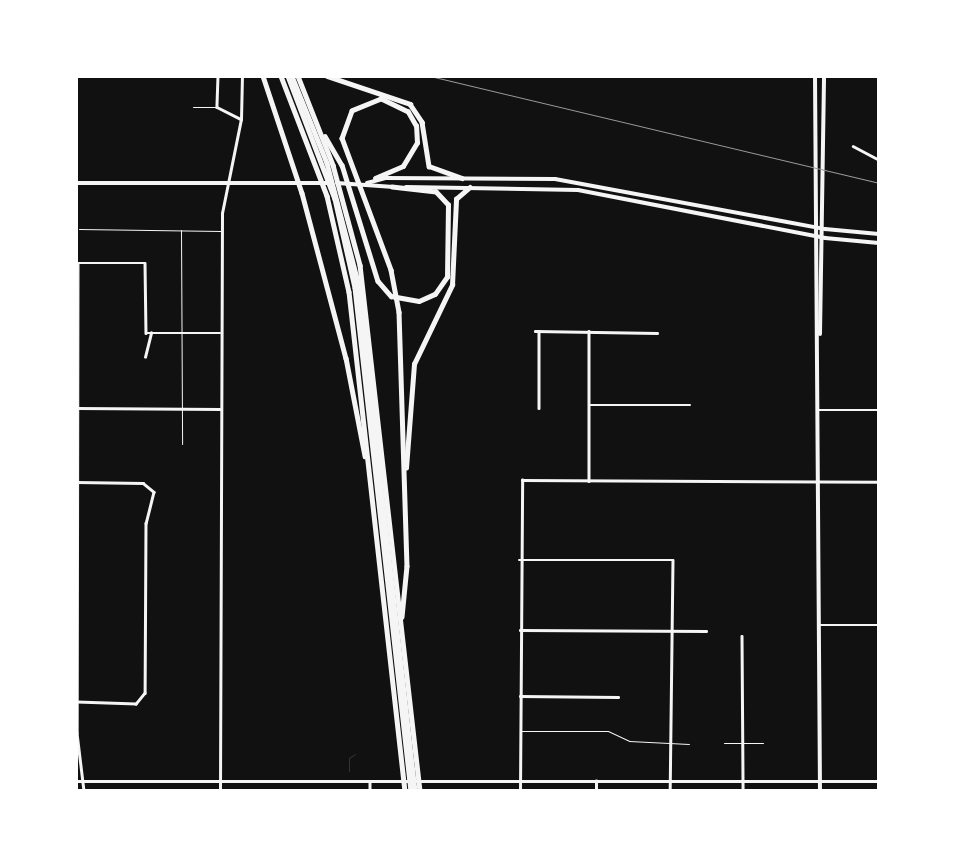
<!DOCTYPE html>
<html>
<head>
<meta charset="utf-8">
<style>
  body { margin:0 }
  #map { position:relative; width:955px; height:867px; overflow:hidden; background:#111; font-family:"Sofia Sans Condensed",sans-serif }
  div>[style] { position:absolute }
  .stream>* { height:1px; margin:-0.5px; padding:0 0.5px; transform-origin:0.5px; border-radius:0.5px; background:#333 }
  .service>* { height:1px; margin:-0.5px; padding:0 0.5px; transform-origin:0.5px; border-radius:0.5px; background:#f5f5f5 }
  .minor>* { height:2.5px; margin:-1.25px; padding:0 1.25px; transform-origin:1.25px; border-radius:1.25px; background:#f5f5f5 }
  .secondary>* { height:3px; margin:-1.5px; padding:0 1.5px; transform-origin:1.5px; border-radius:1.5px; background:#f5f5f5 }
  .primary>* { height:4px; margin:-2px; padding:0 2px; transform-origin:2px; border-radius:2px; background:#f5f5f5 }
  .motorway>* { height:4.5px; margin:-2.25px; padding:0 2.25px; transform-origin:2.25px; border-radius:2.25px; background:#f5f5f5 }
  .rail>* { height:1px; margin:-0.5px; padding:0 0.5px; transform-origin:0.5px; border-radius:0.5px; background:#9a9a9a }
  span { translate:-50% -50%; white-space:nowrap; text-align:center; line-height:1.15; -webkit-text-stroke:4.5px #fff; paint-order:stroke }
  .frame { position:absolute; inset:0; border:78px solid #fff; pointer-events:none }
</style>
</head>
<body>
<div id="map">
  <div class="stream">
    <div style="left:349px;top:771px;width:13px;rotate:-90deg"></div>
    <div style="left:349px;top:758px;width:7px;rotate:-34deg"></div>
  </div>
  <div class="service">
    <div style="left:193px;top:107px;width:22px"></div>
    <div style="left:79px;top:229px;width:142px;rotate:0.8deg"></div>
    <div style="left:181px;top:230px;width:214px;rotate:89.7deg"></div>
    <div style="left:521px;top:731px;width:87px"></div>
    <div style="left:608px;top:731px;width:23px;rotate:25deg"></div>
    <div style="left:629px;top:741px;width:60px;rotate:2.9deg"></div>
    <div style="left:724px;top:743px;width:39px"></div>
  </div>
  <div class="minor">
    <div style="left:218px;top:76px;width:31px;rotate:92deg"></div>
    <div style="left:217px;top:107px;width:27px;rotate:27deg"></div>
    <div style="left:853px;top:146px;width:30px;rotate:28deg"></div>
    <div style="left:77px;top:263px;width:68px"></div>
    <div style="left:145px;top:263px;width:70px;rotate:89.2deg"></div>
    <div style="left:146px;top:333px;width:74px"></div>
    <div style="left:78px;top:263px;width:470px;rotate:90.1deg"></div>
    <div style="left:77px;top:733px;width:58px;rotate:83.1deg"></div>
    <div style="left:535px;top:331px;width:122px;rotate:0.9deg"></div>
    <div style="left:539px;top:331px;width:77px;rotate:90deg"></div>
    <div style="left:589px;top:331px;width:150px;rotate:90deg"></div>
    <div style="left:145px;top:357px;width:25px;rotate:-76deg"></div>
    <div style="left:589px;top:405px;width:101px"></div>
    <div style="left:77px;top:408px;width:143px;rotate:0.4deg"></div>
    <div style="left:819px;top:410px;width:60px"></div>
    <div style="left:76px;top:482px;width:67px;rotate:0.9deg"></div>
    <div style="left:143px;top:483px;width:14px;rotate:39deg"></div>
    <div style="left:154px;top:492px;width:32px;rotate:104deg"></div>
    <div style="left:146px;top:523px;width:170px;rotate:90.3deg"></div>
    <div style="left:145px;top:693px;width:14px;rotate:129deg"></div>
    <div style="left:136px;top:704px;width:59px;rotate:-178.1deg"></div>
    <div style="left:519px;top:560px;width:154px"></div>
    <div style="left:673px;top:560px;width:231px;rotate:90.7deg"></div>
    <div style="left:819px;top:625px;width:60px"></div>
    <div style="left:520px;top:630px;width:186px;rotate:0.3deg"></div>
    <div style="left:742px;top:636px;width:155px;rotate:89.6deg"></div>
    <div style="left:520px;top:696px;width:98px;rotate:0.6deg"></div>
    <div style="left:370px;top:781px;width:10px;rotate:90deg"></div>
    <div style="left:520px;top:791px;width:311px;rotate:-89.6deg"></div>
    <div style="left:522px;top:480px;width:357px;rotate:0.3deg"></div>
    <div style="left:596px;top:791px;width:10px;rotate:-90deg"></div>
  </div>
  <div class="secondary">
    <div style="left:76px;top:781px;width:803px"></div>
    <div style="left:220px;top:791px;width:578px;rotate:-89.8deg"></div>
    <div style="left:222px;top:213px;width:96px;rotate:-78.6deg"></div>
    <div style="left:241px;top:119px;width:43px;rotate:-88.7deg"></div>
  </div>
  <div class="primary">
    <div style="left:815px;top:76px;width:715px;rotate:89.6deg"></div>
    <div style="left:76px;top:183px;width:254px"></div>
    <div style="left:337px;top:183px;width:57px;rotate:4deg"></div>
    <div style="left:367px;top:183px;width:20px;rotate:-15deg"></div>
    <div style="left:386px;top:178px;width:169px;rotate:0.3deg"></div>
    <div style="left:555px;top:179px;width:275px;rotate:10.5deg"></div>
    <div style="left:825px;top:229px;width:54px;rotate:5.3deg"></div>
    <div style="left:406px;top:187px;width:172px;rotate:1deg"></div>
    <div style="left:578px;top:190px;width:252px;rotate:11deg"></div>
    <div style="left:825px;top:238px;width:54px;rotate:5.3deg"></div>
    <div style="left:820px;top:334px;width:258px;rotate:-89.1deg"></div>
  </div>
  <div class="motorway">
    <div style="left:263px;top:76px;width:123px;rotate:71.6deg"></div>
    <div style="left:302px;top:193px;width:171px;rotate:75.1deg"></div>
    <div style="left:346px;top:358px;width:100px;rotate:79deg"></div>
    <div style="left:281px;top:76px;width:129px;rotate:69deg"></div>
    <div style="left:327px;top:196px;width:98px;rotate:77.1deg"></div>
    <div style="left:349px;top:292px;width:502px;rotate:83.6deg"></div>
    <div style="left:288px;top:76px;width:132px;rotate:69.1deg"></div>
    <div style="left:335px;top:199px;width:91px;rotate:77.3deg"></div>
    <div style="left:355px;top:288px;width:506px;rotate:83.65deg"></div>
    <div style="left:292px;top:76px;width:94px;rotate:68.1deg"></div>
    <div style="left:327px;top:163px;width:123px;rotate:75.4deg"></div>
    <div style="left:358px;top:282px;width:512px;rotate:83.61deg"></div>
    <div style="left:298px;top:76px;width:96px;rotate:68.5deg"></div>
    <div style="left:333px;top:165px;width:104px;rotate:74.9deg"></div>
    <div style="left:360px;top:265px;width:529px;rotate:83.49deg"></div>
    <div style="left:327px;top:76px;width:88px;rotate:18.6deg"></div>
    <div style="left:410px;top:104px;width:22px;rotate:56deg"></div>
    <div style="left:422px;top:122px;width:45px;rotate:81deg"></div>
    <div style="left:429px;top:166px;width:35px;rotate:20deg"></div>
    <div style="left:325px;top:136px;width:34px;rotate:60deg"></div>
    <div style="left:342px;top:165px;width:121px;rotate:72.8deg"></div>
    <div style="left:378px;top:281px;width:20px;rotate:49deg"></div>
    <div style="left:391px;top:296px;width:28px;rotate:10deg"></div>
    <div style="left:419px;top:301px;width:17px;rotate:-24deg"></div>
    <div style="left:435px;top:294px;width:21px;rotate:-55deg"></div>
    <div style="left:447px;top:277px;width:72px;rotate:-89.2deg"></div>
    <div style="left:448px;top:205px;width:18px;rotate:-133deg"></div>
    <div style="left:436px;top:192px;width:44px;rotate:-173.5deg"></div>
    <div style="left:375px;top:178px;width:30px;rotate:-23deg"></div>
    <div style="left:403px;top:166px;width:27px;rotate:-59deg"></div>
    <div style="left:417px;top:143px;width:17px;rotate:-93deg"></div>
    <div style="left:416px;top:126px;width:16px;rotate:-120deg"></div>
    <div style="left:408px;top:112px;width:30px;rotate:-154deg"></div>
    <div style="left:381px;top:99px;width:31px;rotate:158deg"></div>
    <div style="left:352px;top:111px;width:29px;rotate:110deg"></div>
    <div style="left:342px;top:138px;width:141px;rotate:69.6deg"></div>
    <div style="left:391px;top:270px;width:43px;rotate:79.2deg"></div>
    <div style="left:399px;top:312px;width:254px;rotate:88.2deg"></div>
    <div style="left:407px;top:566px;width:51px;rotate:95.6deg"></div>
    <div style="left:406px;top:468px;width:104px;rotate:-85.6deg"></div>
    <div style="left:414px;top:364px;width:88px;rotate:-64.3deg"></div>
    <div style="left:452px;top:285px;width:86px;rotate:-87.3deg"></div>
    <div style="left:456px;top:199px;width:18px;rotate:-41deg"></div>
  </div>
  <div class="rail">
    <div style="left:430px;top:76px;width:462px;rotate:13.4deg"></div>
  </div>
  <div class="frame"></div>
</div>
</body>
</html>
